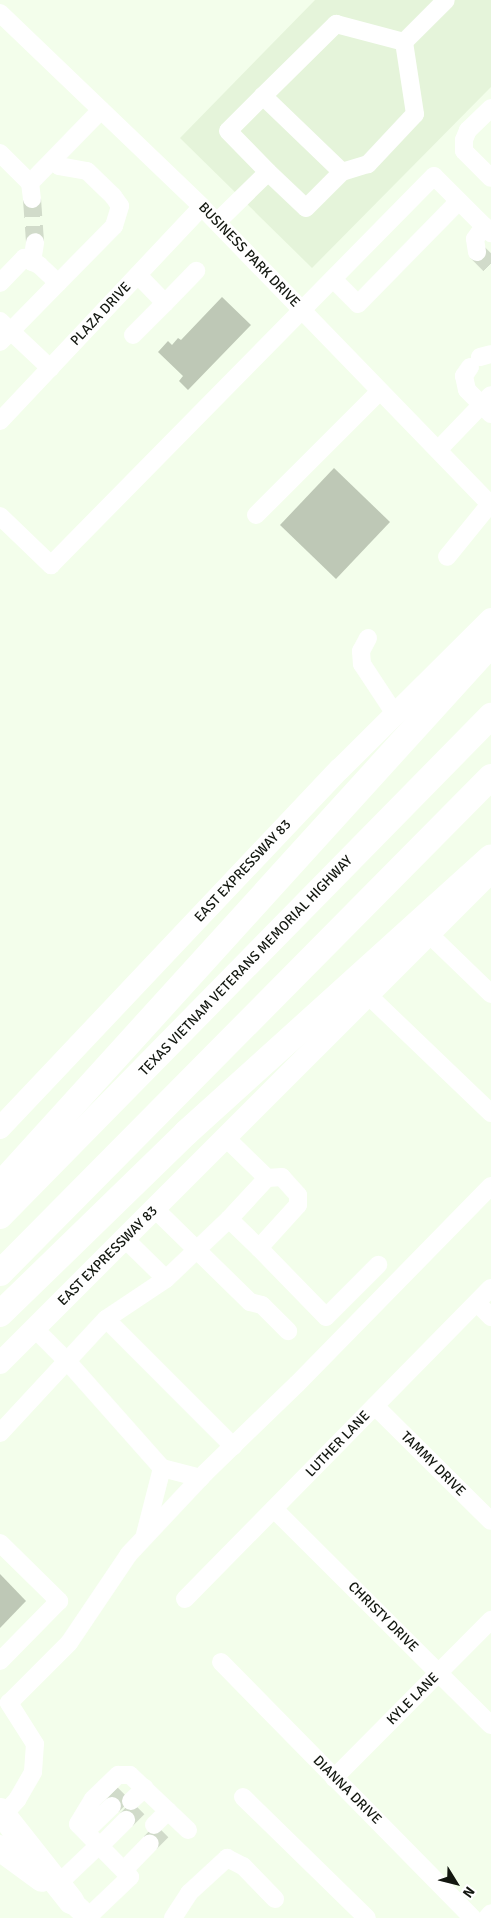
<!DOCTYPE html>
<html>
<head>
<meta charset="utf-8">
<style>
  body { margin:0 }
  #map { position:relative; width:491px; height:1918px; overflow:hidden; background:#f3feeb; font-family:Signika,sans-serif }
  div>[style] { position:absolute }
  .built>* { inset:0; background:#e5f4da }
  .building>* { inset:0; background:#bec8b6 }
  .minor-tunnel>* { height:18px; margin-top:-9px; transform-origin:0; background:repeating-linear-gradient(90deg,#d1dbca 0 18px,transparent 0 27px) }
  .minor>* { height:18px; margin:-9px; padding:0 9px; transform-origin:9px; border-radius:9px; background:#fff }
  .major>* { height:22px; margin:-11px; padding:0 11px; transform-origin:11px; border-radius:11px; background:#fff }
  .highway>* { height:26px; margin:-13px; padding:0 13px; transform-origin:13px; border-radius:13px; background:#fff }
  span { translate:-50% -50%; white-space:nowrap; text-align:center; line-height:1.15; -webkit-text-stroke:4px #fff; paint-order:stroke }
  .street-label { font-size:14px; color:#131710 }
  .north { position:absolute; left:431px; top:1858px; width:50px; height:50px; -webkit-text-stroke:4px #fff; paint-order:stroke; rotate:126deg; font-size:14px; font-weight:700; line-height:20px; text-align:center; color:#131710 }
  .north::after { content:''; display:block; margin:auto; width:18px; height:22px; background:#131710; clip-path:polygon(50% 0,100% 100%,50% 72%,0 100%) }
</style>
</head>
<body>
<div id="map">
  <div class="built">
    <div style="clip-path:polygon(315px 0,491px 0,491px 87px,312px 268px,180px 138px)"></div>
  </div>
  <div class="building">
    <div style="clip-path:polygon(222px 297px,251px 325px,188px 390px,179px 381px,183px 376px,158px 352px,168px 341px,172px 345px,178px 338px,181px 340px)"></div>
    <div style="clip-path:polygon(334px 468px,390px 522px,336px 579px,280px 525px)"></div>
    <div style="clip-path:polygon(0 1574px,26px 1601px,0 1628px)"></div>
  </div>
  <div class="minor-tunnel">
    <div style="left:32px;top:199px;width:43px;rotate:86deg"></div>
    <div style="left:477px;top:252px;width:20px;rotate:45deg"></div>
    <div style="left:112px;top:1806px;width:17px;rotate:-45deg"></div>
    <div style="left:126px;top:1820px;width:17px;rotate:-45deg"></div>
    <div style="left:150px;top:1843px;width:17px;rotate:-45deg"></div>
  </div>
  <div class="minor">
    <div style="left:0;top:13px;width:280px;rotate:43.8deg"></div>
    <div style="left:202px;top:207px;width:414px;rotate:45.9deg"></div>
    <div style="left:490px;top:504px;width:68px;rotate:129.1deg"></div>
    <div style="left:404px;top:42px;width:59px;rotate:-45deg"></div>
    <div style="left:263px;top:96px;width:103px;rotate:-44.6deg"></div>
    <div style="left:336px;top:24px;width:70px;rotate:14.8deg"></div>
    <div style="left:404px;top:42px;width:73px;rotate:81.3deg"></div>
    <div style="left:415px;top:114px;width:69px;rotate:133.2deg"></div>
    <div style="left:368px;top:164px;width:27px;rotate:163deg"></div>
    <div style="left:491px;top:108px;width:32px;rotate:136deg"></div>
    <div style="left:468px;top:130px;width:11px;rotate:112deg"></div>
    <div style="left:464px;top:140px;width:11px;rotate:90deg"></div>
    <div style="left:464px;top:151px;width:38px;rotate:45deg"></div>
    <div style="left:0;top:153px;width:42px;rotate:45deg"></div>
    <div style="left:32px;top:199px;width:16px;rotate:-97deg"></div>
    <div style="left:30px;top:183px;width:102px;rotate:-45.8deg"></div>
    <div style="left:217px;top:222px;width:71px;rotate:-44.4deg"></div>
    <div style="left:268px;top:172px;width:52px;rotate:43.5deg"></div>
    <div style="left:306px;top:208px;width:51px;rotate:-45deg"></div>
    <div style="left:342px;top:172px;width:110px;rotate:-136.1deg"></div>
    <div style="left:263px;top:96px;width:49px;rotate:135deg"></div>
    <div style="left:228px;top:131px;width:57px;rotate:45.7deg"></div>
    <div style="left:477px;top:252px;width:13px;rotate:-99deg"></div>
    <div style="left:475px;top:239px;width:16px;rotate:-55deg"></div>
    <div style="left:32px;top:262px;width:20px;rotate:-81deg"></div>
    <div style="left:333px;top:279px;width:35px;rotate:45deg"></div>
    <div style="left:358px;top:304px;width:144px;rotate:-45.6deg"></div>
    <div style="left:0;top:283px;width:35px;rotate:-46deg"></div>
    <div style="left:24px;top:258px;width:17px;rotate:25deg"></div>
    <div style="left:39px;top:265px;width:26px;rotate:43deg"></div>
    <div style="left:58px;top:283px;width:80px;rotate:-45.5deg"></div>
    <div style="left:114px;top:226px;width:21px;rotate:-73deg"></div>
    <div style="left:120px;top:206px;width:12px;rotate:-125deg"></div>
    <div style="left:113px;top:196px;width:36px;rotate:-136deg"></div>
    <div style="left:87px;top:171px;width:28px;rotate:-170deg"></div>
    <div style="left:59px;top:166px;width:8px;rotate:-135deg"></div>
    <div style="left:165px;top:303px;width:45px;rotate:-45.9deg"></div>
    <div style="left:0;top:321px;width:69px;rotate:43.2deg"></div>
    <div style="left:133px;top:335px;width:45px;rotate:-45deg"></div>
    <div style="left:165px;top:303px;width:39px;rotate:-134deg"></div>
    <div style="left:0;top:342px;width:83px;rotate:-45.5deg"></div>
    <div style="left:480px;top:357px;width:11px;rotate:-15deg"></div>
    <div style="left:470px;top:367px;width:11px;rotate:124deg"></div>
    <div style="left:464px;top:376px;width:14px;rotate:78deg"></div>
    <div style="left:467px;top:390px;width:34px;rotate:45deg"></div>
    <div style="left:0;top:421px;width:294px;rotate:-46.7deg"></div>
    <div style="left:438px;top:450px;width:76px;rotate:-46.1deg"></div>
    <div style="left:256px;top:515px;width:175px;rotate:-45deg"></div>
    <div style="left:0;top:516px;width:71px;rotate:43.9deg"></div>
    <div style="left:51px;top:565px;width:546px;rotate:-45.45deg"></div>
    <div style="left:434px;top:176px;width:81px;rotate:45deg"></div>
    <div style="left:368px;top:638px;width:15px;rotate:118deg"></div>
    <div style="left:361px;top:651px;width:13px;rotate:86deg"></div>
    <div style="left:362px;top:664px;width:60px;rotate:56.6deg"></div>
    <div style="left:430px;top:935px;width:85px;rotate:44deg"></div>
    <div style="left:369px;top:996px;width:169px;rotate:43.8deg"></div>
    <div style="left:226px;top:1138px;width:57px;rotate:44.3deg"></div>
    <div style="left:267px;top:1178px;width:56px;rotate:132.8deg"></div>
    <div style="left:229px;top:1219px;width:42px;rotate:44deg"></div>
    <div style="left:259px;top:1248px;width:58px;rotate:-47.8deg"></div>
    <div style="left:298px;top:1205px;width:10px;rotate:-90deg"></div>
    <div style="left:298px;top:1195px;width:24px;rotate:-132deg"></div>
    <div style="left:282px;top:1177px;width:15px;rotate:176deg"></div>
    <div style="left:155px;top:1209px;width:133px;rotate:44.4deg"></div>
    <div style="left:250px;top:1302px;width:12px;rotate:14deg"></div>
    <div style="left:262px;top:1305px;width:37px;rotate:45deg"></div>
    <div style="left:125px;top:1239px;width:57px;rotate:44.3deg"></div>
    <div style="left:259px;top:1248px;width:96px;rotate:45.8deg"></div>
    <div style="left:326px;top:1317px;width:74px;rotate:-45deg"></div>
    <div style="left:477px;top:1303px;width:20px;rotate:45deg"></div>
    <div style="left:106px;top:1319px;width:72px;rotate:-33.7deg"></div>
    <div style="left:166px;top:1279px;width:87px;rotate:-43.6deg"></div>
    <div style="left:35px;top:1329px;width:45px;rotate:45deg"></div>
    <div style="left:67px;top:1361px;width:57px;rotate:-47.1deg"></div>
    <div style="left:106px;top:1319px;width:180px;rotate:45deg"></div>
    <div style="left:375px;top:1406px;width:163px;rotate:44.8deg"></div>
    <div style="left:0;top:1433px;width:98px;rotate:-47.1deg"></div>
    <div style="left:67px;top:1361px;width:143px;rotate:48.4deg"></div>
    <div style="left:162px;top:1468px;width:68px;rotate:104.4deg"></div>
    <div style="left:162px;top:1468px;width:40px;rotate:14.4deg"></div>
    <div style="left:274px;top:1509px;width:306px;rotate:44.9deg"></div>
    <div style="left:0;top:1543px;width:83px;rotate:44.5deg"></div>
    <div style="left:59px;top:1601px;width:84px;rotate:134.5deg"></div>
    <div style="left:185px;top:1599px;width:436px;rotate:-45.5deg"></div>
    <div style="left:221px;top:1662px;width:359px;rotate:45.5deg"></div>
    <div style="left:334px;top:1778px;width:223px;rotate:-45.2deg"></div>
    <div style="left:243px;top:1797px;width:173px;rotate:44.3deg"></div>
    <div style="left:131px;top:1801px;width:19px;rotate:-43deg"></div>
    <div style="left:3px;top:1815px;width:21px;rotate:-47deg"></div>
    <div style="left:17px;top:1800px;width:32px;rotate:-60deg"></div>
    <div style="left:33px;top:1772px;width:28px;rotate:-86deg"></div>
    <div style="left:35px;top:1744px;width:49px;rotate:-122.4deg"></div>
    <div style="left:9px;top:1703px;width:85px;rotate:-45deg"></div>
    <div style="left:69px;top:1643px;width:107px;rotate:-56deg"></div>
    <div style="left:129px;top:1554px;width:111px;rotate:-46.8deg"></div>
    <div style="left:205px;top:1473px;width:128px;rotate:-44.1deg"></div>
    <div style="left:297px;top:1384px;width:277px;rotate:-45.6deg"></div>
    <div style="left:154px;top:1825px;width:20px;rotate:-45deg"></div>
    <div style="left:86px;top:1831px;width:36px;rotate:-44deg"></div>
    <div style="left:100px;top:1846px;width:37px;rotate:-45deg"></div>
    <div style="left:124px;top:1870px;width:37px;rotate:-46deg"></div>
    <div style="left:58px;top:1884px;width:57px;rotate:-43.6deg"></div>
    <div style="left:88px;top:1917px;width:58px;rotate:-43.6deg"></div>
    <div style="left:130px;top:1877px;width:74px;rotate:-134.5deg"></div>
    <div style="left:78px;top:1824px;width:29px;rotate:-59deg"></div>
    <div style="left:93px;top:1799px;width:35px;rotate:-44deg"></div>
    <div style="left:118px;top:1775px;width:12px"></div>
    <div style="left:130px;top:1775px;width:80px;rotate:43.5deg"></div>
    <div style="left:173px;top:1918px;width:30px;rotate:-57deg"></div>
    <div style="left:189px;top:1893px;width:52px;rotate:-42.6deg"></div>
    <div style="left:227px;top:1858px;width:18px;rotate:27deg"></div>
    <div style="left:243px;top:1866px;width:46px;rotate:45.9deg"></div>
    <div style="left:487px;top:1918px;width:6px;rotate:-51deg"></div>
  </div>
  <div class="major">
    <div style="left:0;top:1128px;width:494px;rotate:-46.6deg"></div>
    <div style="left:340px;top:769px;width:213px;rotate:-44.8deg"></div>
    <div style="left:0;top:1363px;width:694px;rotate:-45deg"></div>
    <div style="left:71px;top:1901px;width:25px;rotate:43deg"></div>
  </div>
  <div class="highway">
    <div style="left:0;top:1185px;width:731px;rotate:-47.77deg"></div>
    <div style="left:0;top:1216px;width:701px;rotate:-45.52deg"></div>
    <div style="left:0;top:1273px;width:698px;rotate:-45.29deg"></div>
    <div style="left:0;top:1314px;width:260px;rotate:-44.2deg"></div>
    <div style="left:186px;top:1133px;width:411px;rotate:-42.1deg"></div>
    <div style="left:0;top:1811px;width:115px;rotate:51.7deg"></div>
    <div style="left:0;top:1848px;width:52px;rotate:36.4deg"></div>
  </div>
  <div class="street-label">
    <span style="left:249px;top:255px;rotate:46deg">BUSINESS PARK DRIVE</span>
    <span style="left:101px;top:314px;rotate:-47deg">PLAZA DRIVE</span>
    <span style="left:243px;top:871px;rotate:-47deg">EAST EXPRESSWAY 83</span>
    <span style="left:246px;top:966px;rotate:-46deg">TEXAS VIETNAM VETERANS MEMORIAL HIGHWAY</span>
    <span style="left:108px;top:1256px;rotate:-45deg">EAST EXPRESSWAY 83</span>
    <span style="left:338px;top:1444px;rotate:-46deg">LUTHER LANE</span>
    <span style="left:433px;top:1464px;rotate:45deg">TAMMY DRIVE</span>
    <span style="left:383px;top:1617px;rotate:45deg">CHRISTY DRIVE</span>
    <span style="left:413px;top:1699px;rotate:-45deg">KYLE LANE</span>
    <span style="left:347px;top:1790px;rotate:45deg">DIANNA DRIVE</span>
  </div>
  <div class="north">N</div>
</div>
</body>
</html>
